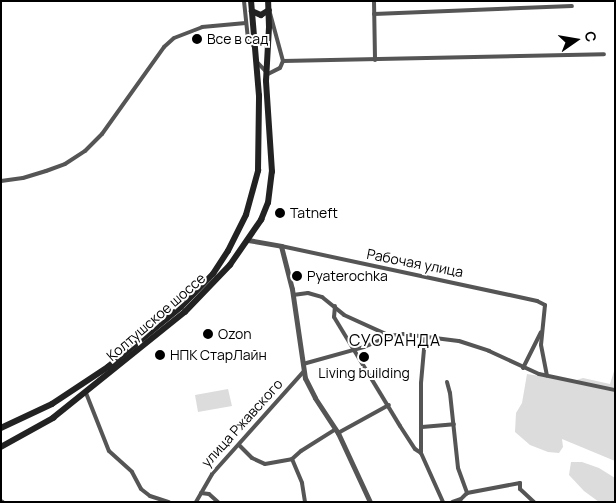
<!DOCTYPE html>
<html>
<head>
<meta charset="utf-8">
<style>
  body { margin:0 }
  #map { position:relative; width:616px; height:503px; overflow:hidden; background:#fff; font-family:Manrope,sans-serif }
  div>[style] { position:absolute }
  .green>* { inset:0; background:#dcdcdc }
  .minor>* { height:4px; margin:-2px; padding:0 2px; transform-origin:2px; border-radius:2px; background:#555 }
  .tertiary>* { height:5px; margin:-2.5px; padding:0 2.5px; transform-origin:2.5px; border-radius:2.5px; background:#555 }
  .secondary>* { height:5.5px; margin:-2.75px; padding:0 2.75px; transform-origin:2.75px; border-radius:2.75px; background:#222 }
  .dots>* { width:14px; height:14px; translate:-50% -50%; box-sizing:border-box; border:2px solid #fff; border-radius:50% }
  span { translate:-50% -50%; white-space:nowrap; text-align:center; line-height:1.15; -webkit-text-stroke:4px #fff; paint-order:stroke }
  .poi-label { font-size:14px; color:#000 }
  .left { translate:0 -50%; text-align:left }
  .street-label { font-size:14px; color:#000 }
  .quarter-label { font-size:16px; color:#000; letter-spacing:1px }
  .frame { position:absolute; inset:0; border:2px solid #000; pointer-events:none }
  .north { position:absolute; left:551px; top:15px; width:50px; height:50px; -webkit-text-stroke:4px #fff; paint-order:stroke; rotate:77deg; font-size:14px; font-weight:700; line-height:20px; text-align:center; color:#000 }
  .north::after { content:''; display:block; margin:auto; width:18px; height:22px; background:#000; clip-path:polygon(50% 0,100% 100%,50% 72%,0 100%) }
</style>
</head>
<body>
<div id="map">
  <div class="green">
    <div style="clip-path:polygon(615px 368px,615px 461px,562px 439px,563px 447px,559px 453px,548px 452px,530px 445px,515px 432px,516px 413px,522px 403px,527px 374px,573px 381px,583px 378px,610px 384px)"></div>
    <div style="clip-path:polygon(228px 389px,232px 406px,198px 412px,195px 395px)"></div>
    <div style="clip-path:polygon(571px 462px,582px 462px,599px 468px,615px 478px,615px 502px,599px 502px,584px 491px,569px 475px)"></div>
  </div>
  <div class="minor">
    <div style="left:244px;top:1px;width:36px;rotate:84deg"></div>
    <div style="left:248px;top:37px;width:12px;rotate:59deg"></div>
    <div style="left:374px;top:1px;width:59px;rotate:89deg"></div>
    <div style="left:374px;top:14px;width:198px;rotate:-2.3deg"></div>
    <div style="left:283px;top:61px;width:321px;rotate:-1.2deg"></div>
    <div style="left:257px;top:62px;width:16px;rotate:47deg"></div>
    <div style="left:268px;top:74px;width:13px;rotate:-27deg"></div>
    <div style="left:280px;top:68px;width:8px;rotate:-67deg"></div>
    <div style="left:283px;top:61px;width:50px;rotate:-105.2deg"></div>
    <div style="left:1px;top:181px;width:22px;rotate:-8deg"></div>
    <div style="left:23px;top:178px;width:24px;rotate:-17deg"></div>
    <div style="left:46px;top:171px;width:20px;rotate:-20deg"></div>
    <div style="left:65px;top:164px;width:24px;rotate:-33deg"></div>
    <div style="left:85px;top:151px;width:24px;rotate:-45deg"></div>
    <div style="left:102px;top:134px;width:107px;rotate:-54.5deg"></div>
    <div style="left:164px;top:47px;width:13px;rotate:-42deg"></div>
    <div style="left:174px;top:38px;width:30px;rotate:-21deg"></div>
    <div style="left:202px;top:27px;width:44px;rotate:-5.2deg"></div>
    <div style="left:281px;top:246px;width:262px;rotate:12.1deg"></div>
    <div style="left:537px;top:301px;width:9px;rotate:27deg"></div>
    <div style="left:545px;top:305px;width:40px;rotate:95.7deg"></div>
    <div style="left:541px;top:345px;width:31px;rotate:79deg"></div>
    <div style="left:293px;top:295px;width:15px;rotate:-8deg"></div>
    <div style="left:308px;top:293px;width:15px;rotate:16deg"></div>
    <div style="left:322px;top:297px;width:28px;rotate:39deg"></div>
    <div style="left:344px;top:315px;width:51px;rotate:24.5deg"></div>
    <div style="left:390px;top:336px;width:13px;rotate:-9deg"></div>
    <div style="left:403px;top:334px;width:56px;rotate:7.1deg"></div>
    <div style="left:459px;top:341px;width:32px;rotate:18deg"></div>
    <div style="left:489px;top:351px;width:55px;rotate:24.7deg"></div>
    <div style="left:539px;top:374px;width:78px;rotate:11.9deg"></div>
    <div style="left:335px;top:306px;width:11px;rotate:95deg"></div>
    <div style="left:334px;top:317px;width:127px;rotate:58.8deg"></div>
    <div style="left:400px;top:426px;width:27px;rotate:57deg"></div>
    <div style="left:415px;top:449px;width:7px;rotate:34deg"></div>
    <div style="left:421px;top:453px;width:54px;rotate:65.8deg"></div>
    <div style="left:303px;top:364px;width:63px;rotate:-15.6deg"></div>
    <div style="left:364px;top:347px;width:28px;rotate:-23deg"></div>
    <div style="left:523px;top:368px;width:40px;rotate:-63.4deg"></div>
    <div style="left:447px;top:382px;width:11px;rotate:75deg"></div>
    <div style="left:450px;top:393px;width:75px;rotate:83.9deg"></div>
    <div style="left:458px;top:468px;width:27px;rotate:70deg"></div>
    <div style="left:467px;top:493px;width:8px;rotate:135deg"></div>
    <div style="left:461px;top:499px;width:9px;rotate:162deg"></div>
    <div style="left:86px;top:393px;width:62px;rotate:68.4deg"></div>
    <div style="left:109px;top:451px;width:31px;rotate:42deg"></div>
    <div style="left:132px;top:472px;width:19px;rotate:62deg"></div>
    <div style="left:141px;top:489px;width:11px;rotate:38deg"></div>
    <div style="left:150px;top:496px;width:20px;rotate:18deg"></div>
    <div style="left:422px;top:427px;width:32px;rotate:-5deg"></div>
    <div style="left:338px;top:433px;width:58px;rotate:-28.8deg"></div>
    <div style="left:239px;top:445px;width:18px;rotate:45deg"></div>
    <div style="left:252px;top:458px;width:14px;rotate:25deg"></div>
    <div style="left:265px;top:464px;width:27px;rotate:-10deg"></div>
    <div style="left:292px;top:459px;width:12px;rotate:-42deg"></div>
    <div style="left:301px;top:451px;width:41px;rotate:-32.2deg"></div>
    <div style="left:421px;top:453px;width:70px;rotate:-90deg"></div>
    <div style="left:421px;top:383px;width:45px;rotate:-84.9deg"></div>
    <div style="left:292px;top:459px;width:26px;rotate:67deg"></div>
    <div style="left:302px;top:483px;width:19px;rotate:81deg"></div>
    <div style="left:201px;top:493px;width:8px;rotate:7deg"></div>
    <div style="left:209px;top:494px;width:12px;rotate:42deg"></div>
    <div style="left:467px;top:493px;width:54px;rotate:-10.7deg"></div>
    <div style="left:520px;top:483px;width:6px;rotate:90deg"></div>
    <div style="left:520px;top:489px;width:19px;rotate:43deg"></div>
    <div style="left:1px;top:501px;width:2px;rotate:27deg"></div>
    <div style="left:196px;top:502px;width:32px;rotate:-60deg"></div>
    <div style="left:212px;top:474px;width:138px;rotate:-48.2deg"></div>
  </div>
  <div class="tertiary">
    <div style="left:248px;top:240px;width:34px;rotate:10deg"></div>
    <div style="left:281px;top:246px;width:44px;rotate:75.7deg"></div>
    <div style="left:292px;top:289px;width:90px;rotate:81.7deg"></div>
    <div style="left:305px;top:378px;width:22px;rotate:63deg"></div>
    <div style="left:315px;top:398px;width:42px;rotate:56.7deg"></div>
    <div style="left:338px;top:433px;width:76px;rotate:65.1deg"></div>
  </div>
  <div class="secondary">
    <div style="left:252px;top:11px;width:10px;rotate:24deg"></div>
    <div style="left:261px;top:15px;width:9px;rotate:-32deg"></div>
    <div style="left:1px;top:428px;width:56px;rotate:-25.2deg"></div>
    <div style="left:52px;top:404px;width:67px;rotate:-33.5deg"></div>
    <div style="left:108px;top:367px;width:94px;rotate:-39.4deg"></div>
    <div style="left:181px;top:307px;width:46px;rotate:-45.9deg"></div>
    <div style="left:213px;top:274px;width:27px;rotate:-57deg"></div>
    <div style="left:228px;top:251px;width:40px;rotate:-63.4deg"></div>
    <div style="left:246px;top:215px;width:46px;rotate:-74.7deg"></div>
    <div style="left:258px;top:171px;width:75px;rotate:-89.2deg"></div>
    <div style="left:259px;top:96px;width:95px;rotate:-94.8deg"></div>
    <div style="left:1px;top:447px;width:60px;rotate:-29.1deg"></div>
    <div style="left:53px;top:418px;width:169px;rotate:-38.8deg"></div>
    <div style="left:185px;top:312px;width:65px;rotate:-46.2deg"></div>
    <div style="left:230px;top:265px;width:55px;rotate:-55.4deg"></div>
    <div style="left:261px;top:220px;width:18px;rotate:-68deg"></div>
    <div style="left:268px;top:203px;width:31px;rotate:-83deg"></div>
    <div style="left:272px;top:172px;width:91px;rotate:-93.8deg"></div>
    <div style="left:266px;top:81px;width:54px;rotate:-86.8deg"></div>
    <div style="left:269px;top:27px;width:26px;rotate:-92deg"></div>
  </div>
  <div class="dots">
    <div style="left:197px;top:39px;background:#000"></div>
    <div style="left:280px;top:213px;background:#000"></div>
    <div style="left:297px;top:276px;background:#000"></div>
    <div style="left:208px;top:334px;background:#000"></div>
    <div style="left:160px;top:355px;background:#000"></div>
    <div style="left:364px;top:357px;background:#000"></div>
  </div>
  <div class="poi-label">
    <span class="left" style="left:207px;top:39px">Все в сад</span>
    <span class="left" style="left:290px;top:213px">Tatneft</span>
    <span class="left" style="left:307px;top:276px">Pyaterochka</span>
    <span class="left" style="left:218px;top:334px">Ozon</span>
    <span class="left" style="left:170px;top:355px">НПК СтарЛайн</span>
    <span style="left:364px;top:373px">Living building</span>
  </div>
  <div class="street-label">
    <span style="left:415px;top:263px;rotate:11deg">Рабочая улица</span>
    <span style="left:156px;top:317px;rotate:-41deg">Колтушское шоссе</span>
    <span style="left:242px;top:423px;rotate:-48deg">улица Ржавского</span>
  </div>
  <div class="quarter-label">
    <span style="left:395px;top:340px">СУОРАНДА</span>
  </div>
  <div class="frame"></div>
  <div class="north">С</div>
</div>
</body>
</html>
